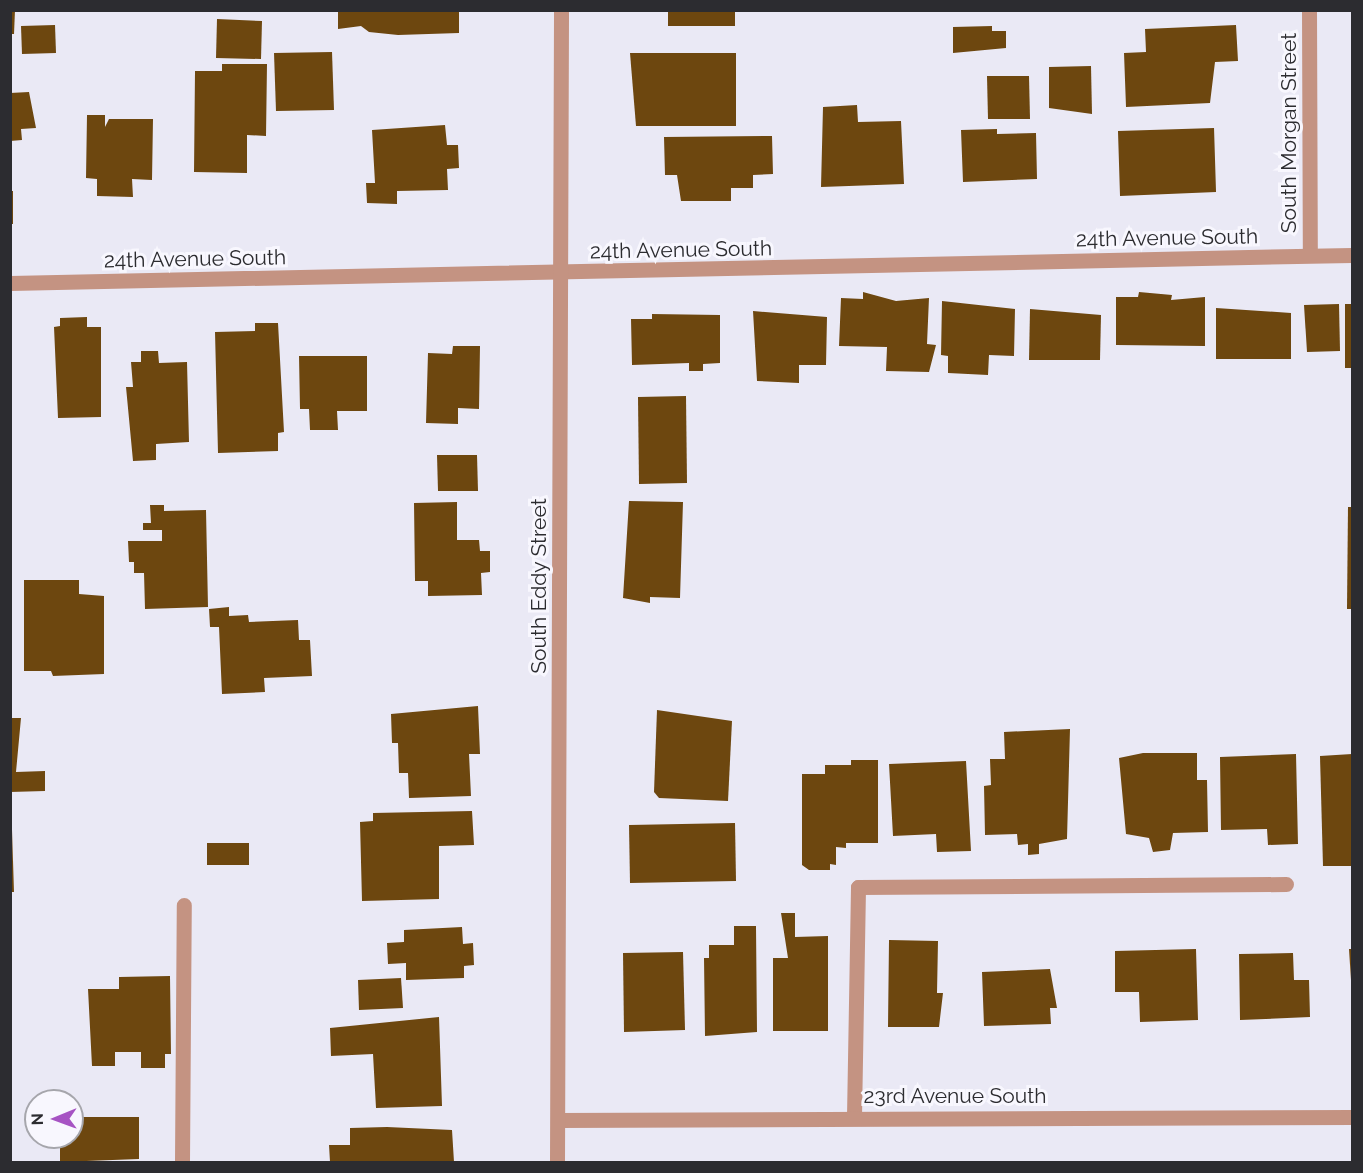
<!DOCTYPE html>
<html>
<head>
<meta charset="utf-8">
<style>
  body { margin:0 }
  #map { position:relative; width:1363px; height:1173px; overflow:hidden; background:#eae9f5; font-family:Raleway,sans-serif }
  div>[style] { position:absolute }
  .building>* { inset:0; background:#6d470f }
  .service>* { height:15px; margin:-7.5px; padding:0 7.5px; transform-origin:7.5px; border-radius:7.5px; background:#c49382 }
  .minor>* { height:15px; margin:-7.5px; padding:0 7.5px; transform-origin:7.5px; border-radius:7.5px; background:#c49382 }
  span { translate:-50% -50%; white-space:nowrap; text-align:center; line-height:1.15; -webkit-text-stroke:6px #f8f7fe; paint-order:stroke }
  .street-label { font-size:21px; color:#2c2c30 }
  .frame { position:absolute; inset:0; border:12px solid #2c2c30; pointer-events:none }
  .north { position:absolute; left:24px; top:1089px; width:60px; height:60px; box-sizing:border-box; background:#f8f7fe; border:2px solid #a6a6ac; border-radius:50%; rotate:269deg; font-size:16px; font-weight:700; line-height:24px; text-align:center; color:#2c2c30 }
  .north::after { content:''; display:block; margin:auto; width:21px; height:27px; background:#a653c3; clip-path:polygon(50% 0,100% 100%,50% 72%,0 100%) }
</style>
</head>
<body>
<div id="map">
  <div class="building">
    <div style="clip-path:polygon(10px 10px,15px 10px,14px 34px,10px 34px)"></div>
    <div style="clip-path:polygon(338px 10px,459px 10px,459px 33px,398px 35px,369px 32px,361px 26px,338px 29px)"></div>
    <div style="clip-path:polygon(668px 10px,735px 10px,735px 26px,668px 26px)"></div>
    <div style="clip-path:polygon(217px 19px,262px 21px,261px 59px,216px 58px)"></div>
    <div style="clip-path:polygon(55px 25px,56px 53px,22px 54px,21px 26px)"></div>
    <div style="clip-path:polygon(1236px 25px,1238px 61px,1215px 62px,1210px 103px,1126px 107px,1124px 53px,1146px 52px,1145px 29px)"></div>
    <div style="clip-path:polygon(992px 26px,992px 31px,1006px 31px,1006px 48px,953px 53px,953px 27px)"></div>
    <div style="clip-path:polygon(332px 52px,334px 110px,276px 111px,274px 53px)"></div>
    <div style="clip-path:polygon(630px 53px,736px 53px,736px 126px,636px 126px)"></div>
    <div style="clip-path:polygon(222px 64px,267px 64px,266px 136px,247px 135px,247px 173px,194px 172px,195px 71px,222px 71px)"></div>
    <div style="clip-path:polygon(1091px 66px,1092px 114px,1049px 108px,1049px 67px)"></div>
    <div style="clip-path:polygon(987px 76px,1029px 76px,1030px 119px,988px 119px)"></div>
    <div style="clip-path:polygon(29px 92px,36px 128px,21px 129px,22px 140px,10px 141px,10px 93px)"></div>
    <div style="clip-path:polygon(857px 105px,858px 122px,901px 121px,904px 184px,821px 187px,823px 107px)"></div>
    <div style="clip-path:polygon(87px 115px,105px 115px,105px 127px,109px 119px,153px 119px,152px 180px,132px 179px,133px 197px,97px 196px,97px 179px,86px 178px)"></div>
    <div style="clip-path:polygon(445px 125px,447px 145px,458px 145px,459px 168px,447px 169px,448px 190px,397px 191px,397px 204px,367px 203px,366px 183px,375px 183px,372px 130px)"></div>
    <div style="clip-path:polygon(1214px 128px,1216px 192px,1120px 196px,1118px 131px)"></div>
    <div style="clip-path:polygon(997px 129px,997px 134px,1036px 133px,1037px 179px,963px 182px,961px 130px)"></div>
    <div style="clip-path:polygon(772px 136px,773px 174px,753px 175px,753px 188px,731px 188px,731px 201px,681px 201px,677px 175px,665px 175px,664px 137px)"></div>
    <div style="clip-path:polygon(10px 191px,13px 191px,13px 224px,10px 224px)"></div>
    <div style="clip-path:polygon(863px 292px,896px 301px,929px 298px,927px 344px,936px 345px,929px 372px,886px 371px,887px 347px,839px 346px,841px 298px,863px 299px)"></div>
    <div style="clip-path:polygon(1139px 292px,1172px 295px,1171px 300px,1205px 297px,1205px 346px,1116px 345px,1116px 297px,1138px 297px)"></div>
    <div style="clip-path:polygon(942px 301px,1015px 309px,1014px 356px,989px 355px,988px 375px,948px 373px,948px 356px,941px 355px)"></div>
    <div style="clip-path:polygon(1339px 304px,1340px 351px,1307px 352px,1304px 305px)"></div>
    <div style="clip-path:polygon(1345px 304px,1352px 304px,1352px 368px,1345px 368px)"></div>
    <div style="clip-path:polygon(1216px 308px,1291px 313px,1291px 359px,1216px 359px)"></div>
    <div style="clip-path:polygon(1030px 309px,1101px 315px,1100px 360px,1029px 360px)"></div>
    <div style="clip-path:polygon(753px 311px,827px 317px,826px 365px,799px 365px,799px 383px,757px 381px)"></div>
    <div style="clip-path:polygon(652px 314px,720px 315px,720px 363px,703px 364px,703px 371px,689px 371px,689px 363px,632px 365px,631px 319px,652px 319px)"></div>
    <div style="clip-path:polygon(87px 317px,87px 327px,101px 327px,101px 417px,58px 418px,54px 327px,60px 326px,60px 318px)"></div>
    <div style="clip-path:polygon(255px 323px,278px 323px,284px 432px,278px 433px,278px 451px,218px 453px,215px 332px,255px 331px)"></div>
    <div style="clip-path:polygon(453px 346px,480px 346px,479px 409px,458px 408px,458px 424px,426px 423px,428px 353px,452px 354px)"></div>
    <div style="clip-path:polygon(141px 351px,158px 351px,159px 363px,187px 362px,189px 442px,156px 444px,156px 460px,133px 461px,126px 387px,133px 387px,131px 362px,141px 362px)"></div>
    <div style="clip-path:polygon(299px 356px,367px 356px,367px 411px,337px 411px,338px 430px,310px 430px,309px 409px,300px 409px)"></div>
    <div style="clip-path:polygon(686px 396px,687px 483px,639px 484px,638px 397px)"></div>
    <div style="clip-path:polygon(437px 455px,477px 455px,478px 491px,438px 491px)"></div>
    <div style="clip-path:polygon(629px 501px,683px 502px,680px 598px,650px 597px,650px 603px,623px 598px)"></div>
    <div style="clip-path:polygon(457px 502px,457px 540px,479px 540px,480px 551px,490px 551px,490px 572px,481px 573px,482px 595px,428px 596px,428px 581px,415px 581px,414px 503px)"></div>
    <div style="clip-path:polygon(150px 505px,164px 505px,164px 511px,206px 510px,208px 607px,145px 609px,144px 573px,134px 573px,134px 562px,129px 562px,128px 541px,162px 541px,162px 530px,143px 530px,143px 523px,151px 523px)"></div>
    <div style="clip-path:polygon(1348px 507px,1352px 507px,1352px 609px,1347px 609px)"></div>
    <div style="clip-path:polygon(24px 580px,79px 580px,79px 594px,104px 596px,104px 674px,53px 676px,51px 671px,24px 671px)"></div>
    <div style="clip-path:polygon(229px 607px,229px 616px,248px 615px,249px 622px,298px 620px,299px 640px,310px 640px,312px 676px,264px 678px,265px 692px,222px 694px,219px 627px,210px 627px,209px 609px)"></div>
    <div style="clip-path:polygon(478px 706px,480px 754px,469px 754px,471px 796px,409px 798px,408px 773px,399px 773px,398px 743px,392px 743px,391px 714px)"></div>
    <div style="clip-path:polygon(657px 710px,732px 721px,728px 801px,659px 798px,654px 792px)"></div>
    <div style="clip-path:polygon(10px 718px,21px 718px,16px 772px,45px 771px,45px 791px,10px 792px)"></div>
    <div style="clip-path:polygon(1070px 729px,1067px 839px,1039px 844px,1039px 854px,1028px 855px,1028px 844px,1018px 845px,1017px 834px,985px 835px,984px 786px,991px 785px,990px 759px,1005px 759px,1004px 732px)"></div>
    <div style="clip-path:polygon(1143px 753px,1197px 753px,1197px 780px,1207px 780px,1208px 832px,1173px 833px,1170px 850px,1153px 852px,1149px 838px,1126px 834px,1119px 758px)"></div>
    <div style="clip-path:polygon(1296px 754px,1298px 844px,1268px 845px,1267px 829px,1221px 830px,1220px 757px)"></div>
    <div style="clip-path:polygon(1352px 754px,1352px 866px,1323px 866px,1320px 756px)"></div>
    <div style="clip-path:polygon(851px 760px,878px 760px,878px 843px,846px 843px,846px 848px,836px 847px,836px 865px,830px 864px,830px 870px,809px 870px,802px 865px,802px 774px,825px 774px,825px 765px,851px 765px)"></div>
    <div style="clip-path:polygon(966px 761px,971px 851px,937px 852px,936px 834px,893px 836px,889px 764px)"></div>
    <div style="clip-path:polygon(472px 811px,474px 845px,439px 846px,439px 899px,362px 901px,360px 822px,373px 821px,373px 813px)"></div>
    <div style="clip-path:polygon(735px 823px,736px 881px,630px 883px,629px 825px)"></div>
    <div style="clip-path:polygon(10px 830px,12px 830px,14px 892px,10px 892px)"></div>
    <div style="clip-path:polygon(207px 843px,249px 843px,249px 865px,207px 865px)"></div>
    <div style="clip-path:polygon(781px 913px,795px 913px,795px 937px,828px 936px,828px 1031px,773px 1031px,773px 958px,788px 958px)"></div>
    <div style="clip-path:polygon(734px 926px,756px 926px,757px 1032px,705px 1036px,704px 958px,709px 958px,709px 945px,734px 945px)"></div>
    <div style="clip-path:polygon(462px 927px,463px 944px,473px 943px,474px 965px,464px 966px,464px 978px,406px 980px,406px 963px,388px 964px,387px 943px,404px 942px,404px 930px)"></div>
    <div style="clip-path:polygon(889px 940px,938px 941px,937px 993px,943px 993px,939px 1027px,888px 1027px)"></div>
    <div style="clip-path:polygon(1196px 949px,1198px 1020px,1140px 1022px,1139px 992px,1115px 992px,1115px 951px)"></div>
    <div style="clip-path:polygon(1349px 949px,1352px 949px,1352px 980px,1351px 980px)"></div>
    <div style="clip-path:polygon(683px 952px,685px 1030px,624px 1032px,623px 953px)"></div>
    <div style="clip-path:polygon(1293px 953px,1294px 980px,1309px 980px,1310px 1017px,1240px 1020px,1239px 954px)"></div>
    <div style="clip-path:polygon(1050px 969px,1057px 1008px,1050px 1008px,1051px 1024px,984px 1026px,982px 972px)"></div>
    <div style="clip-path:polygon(170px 976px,171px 1054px,165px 1054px,165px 1068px,141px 1068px,141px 1052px,115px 1052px,115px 1066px,92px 1066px,88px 989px,119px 989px,119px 977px)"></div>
    <div style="clip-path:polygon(401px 978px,403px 1008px,359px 1010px,358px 980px)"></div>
    <div style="clip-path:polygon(439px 1017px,442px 1106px,376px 1108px,373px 1054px,331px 1056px,330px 1028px)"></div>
    <div style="clip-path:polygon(72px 1117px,139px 1117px,139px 1159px,60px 1162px,60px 1137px,72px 1137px)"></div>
    <div style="clip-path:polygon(387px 1127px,452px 1130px,454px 1162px,330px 1162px,329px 1145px,350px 1145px,350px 1128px)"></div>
  </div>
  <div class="service">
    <div style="left:854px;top:1117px;width:230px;rotate:-89deg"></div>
    <div style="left:858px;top:887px;width:428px;rotate:-0.4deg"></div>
    <div style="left:182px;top:1162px;width:257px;rotate:-89.6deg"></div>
  </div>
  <div class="minor">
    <div style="left:1309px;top:10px;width:245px;rotate:89.8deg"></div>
    <div style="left:10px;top:283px;width:1342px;rotate:-1.2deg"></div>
    <div style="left:558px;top:1120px;width:794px;rotate:-0.22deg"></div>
    <div style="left:557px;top:1162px;width:1152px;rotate:-89.8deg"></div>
  </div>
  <div class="street-label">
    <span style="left:1289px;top:133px;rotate:-90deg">South Morgan Street</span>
    <span style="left:1167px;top:238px;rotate:-1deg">24th Avenue South</span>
    <span style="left:681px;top:250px;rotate:-1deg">24th Avenue South</span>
    <span style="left:195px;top:259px;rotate:-1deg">24th Avenue South</span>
    <span style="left:539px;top:586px;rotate:-90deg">South Eddy Street</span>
    <span style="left:955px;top:1096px">23rd Avenue South</span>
  </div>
  <div class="frame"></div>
  <div class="north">N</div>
</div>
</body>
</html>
